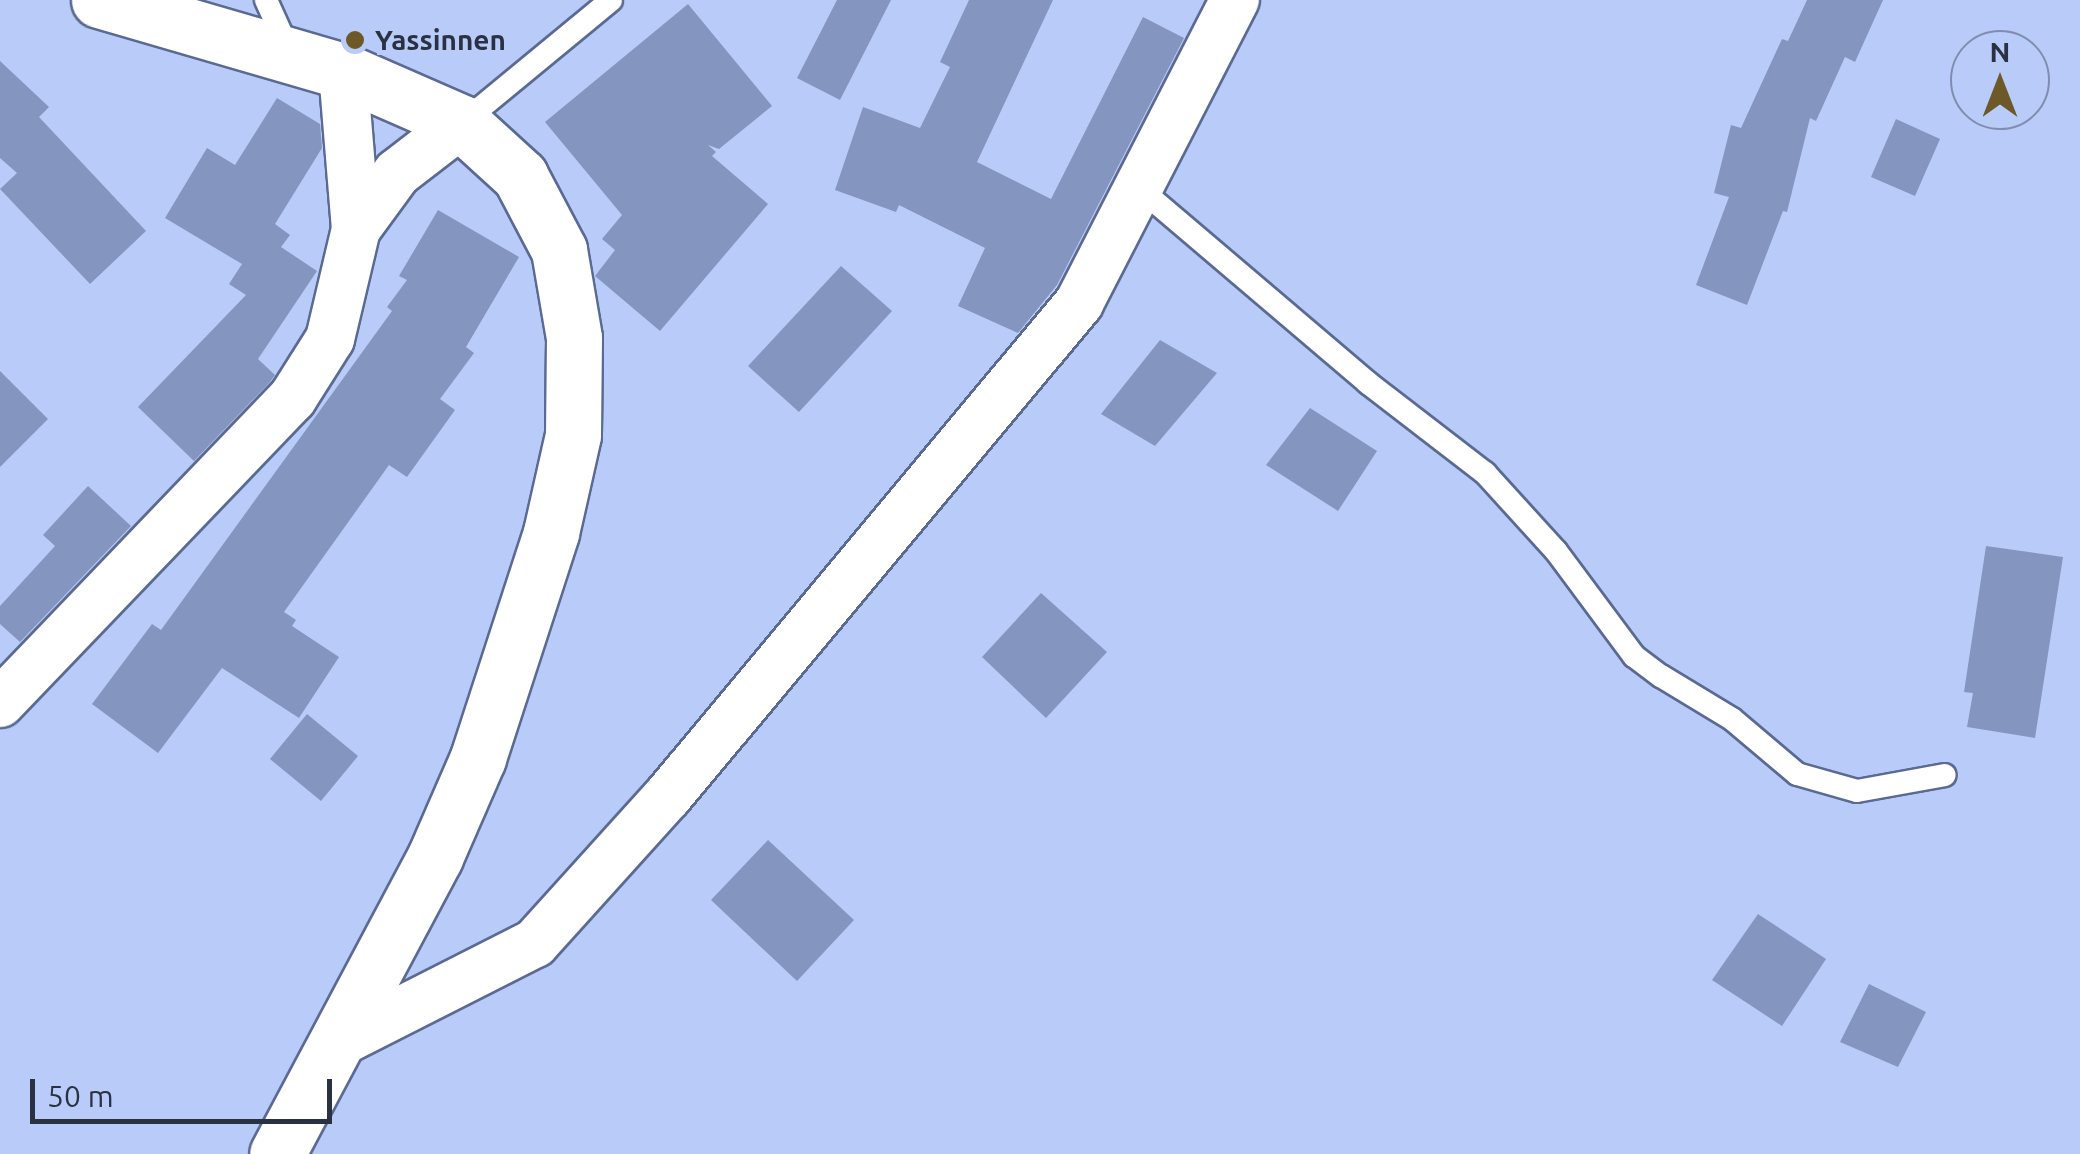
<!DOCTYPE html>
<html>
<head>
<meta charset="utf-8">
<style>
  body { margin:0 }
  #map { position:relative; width:2080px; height:1154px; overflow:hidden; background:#b9cbf8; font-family:Ubuntu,sans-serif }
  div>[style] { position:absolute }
  .building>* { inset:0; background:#8495c0 }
  .roads { filter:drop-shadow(2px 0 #5a6a92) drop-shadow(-2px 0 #5a6a92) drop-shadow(0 2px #5a6a92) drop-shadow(0 -2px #5a6a92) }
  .lane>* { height:22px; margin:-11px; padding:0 11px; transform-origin:11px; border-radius:11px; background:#fff }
  .street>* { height:48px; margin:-24px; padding:0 24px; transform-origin:24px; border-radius:24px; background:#fff }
  .secondary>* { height:55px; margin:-27.5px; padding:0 27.5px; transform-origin:27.5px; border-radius:27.5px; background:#fff }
  .dots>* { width:28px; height:28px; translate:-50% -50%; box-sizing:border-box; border:5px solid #b9cbf8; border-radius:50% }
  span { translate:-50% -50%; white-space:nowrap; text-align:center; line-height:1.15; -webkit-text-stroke:10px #b9cbf8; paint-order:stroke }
  .poi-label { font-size:28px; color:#2a3142; font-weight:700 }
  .left { translate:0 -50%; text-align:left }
  .north { position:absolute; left:1950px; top:30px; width:100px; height:100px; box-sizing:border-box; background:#b9cbf8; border:2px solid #808daf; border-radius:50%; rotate:0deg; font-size:28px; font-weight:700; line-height:40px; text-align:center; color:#2a3142 }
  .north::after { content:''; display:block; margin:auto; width:35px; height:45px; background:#6d5928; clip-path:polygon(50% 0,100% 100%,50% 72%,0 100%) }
  .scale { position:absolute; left:30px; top:1079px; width:302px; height:45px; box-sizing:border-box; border:5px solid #2a3142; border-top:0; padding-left:12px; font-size:30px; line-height:35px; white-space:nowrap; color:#2a3142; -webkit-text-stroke:8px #b9cbf8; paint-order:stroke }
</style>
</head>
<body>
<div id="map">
  <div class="building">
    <div style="clip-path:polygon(837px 0,891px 0,840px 100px,797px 78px)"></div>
    <div style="clip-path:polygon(969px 0,1053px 0,977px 162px,1051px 199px,1143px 17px,1184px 38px,1057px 285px,1018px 333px,958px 306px,985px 248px,899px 205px,896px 212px,835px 190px,863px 107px,920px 128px,950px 67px,940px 62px)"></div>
    <div style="clip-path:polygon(1807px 0,1883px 0,1855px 62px,1845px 57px,1816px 121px,1810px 118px,1787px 212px,1783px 211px,1747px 305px,1696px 285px,1729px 197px,1714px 193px,1731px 125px,1741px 128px,1782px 39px,1788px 41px)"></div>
    <div style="clip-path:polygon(688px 4px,772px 106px,719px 149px,708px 145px,716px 152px,712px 156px,768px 204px,660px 331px,595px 276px,615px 250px,602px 239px,622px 215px,545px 122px)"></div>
    <div style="clip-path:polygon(0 61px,49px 107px,39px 117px,146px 231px,90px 284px,0 189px,17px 173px,0 158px)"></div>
    <div style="clip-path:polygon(277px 98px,320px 124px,322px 148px,275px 224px,290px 235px,281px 247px,317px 271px,258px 359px,275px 375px,270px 382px,194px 461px,138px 407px,246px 295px,229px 284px,242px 264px,165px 218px,207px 148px,235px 165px)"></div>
    <div style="clip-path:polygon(1896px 119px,1940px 139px,1915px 196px,1871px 177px)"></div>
    <div style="clip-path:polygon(438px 210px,519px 257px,466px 347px,474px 353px,440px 399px,455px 410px,407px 477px,389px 465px,284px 612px,296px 620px,292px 626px,339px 657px,299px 718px,222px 668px,158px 753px,92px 704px,152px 624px,161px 630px,392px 311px,387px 307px,407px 280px,399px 276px)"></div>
    <div style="clip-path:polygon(841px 266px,892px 311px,799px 412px,748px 366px)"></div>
    <div style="clip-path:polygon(1160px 340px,1217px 373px,1155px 446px,1101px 414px)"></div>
    <div style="clip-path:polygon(0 371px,48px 419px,0 467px)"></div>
    <div style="clip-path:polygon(1310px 408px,1377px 451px,1338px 511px,1266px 465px)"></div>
    <div style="clip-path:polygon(88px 486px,131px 526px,20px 642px,0 624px,0 606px,55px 546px,43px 535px)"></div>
    <div style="clip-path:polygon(1986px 546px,2063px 557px,2035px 738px,1967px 727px,1973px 693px,1964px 692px)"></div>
    <div style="clip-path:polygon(1041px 593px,1107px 652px,1046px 718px,982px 657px)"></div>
    <div style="clip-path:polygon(307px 714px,358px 756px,321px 801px,270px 759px)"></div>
    <div style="clip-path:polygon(768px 840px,854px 920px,797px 981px,711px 900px)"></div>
    <div style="clip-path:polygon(1758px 914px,1826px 959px,1782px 1026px,1712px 980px)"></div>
    <div style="clip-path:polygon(1869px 984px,1926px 1012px,1898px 1067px,1840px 1042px)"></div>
  </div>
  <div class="roads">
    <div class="lane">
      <div style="left:266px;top:0;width:56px;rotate:65.7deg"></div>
      <div style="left:462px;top:123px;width:193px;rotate:-39.5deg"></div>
      <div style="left:1139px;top:188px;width:301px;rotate:40.4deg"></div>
      <div style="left:1368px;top:383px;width:148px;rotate:37.6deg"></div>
      <div style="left:1485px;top:473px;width:105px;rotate:47.7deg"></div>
      <div style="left:1556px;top:551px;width:131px;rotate:53.4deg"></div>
      <div style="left:1634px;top:656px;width:34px;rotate:37deg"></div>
      <div style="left:1661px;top:676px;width:83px;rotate:31.2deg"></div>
      <div style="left:1732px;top:719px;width:85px;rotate:40.2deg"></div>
      <div style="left:1797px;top:774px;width:62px;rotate:15.8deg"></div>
      <div style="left:1857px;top:791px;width:89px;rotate:-10.3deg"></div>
    </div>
    <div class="street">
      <div style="left:343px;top:71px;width:159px;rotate:85.3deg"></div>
      <div style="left:356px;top:229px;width:69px;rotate:-53.8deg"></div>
      <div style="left:397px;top:173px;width:82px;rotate:-37.6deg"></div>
      <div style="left:0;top:703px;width:422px;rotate:-46.2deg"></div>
      <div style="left:292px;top:399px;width:71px;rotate:-57.7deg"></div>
      <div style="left:330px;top:339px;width:113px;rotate:-76.7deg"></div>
      <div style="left:334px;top:1045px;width:225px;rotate:-26.9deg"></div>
      <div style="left:535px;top:943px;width:198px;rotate:-47.9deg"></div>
      <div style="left:668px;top:796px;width:642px;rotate:-50.18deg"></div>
      <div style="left:1079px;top:303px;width:341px;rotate:-62.8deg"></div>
    </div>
    <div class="secondary">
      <div style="left:99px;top:0;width:254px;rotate:16.2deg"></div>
      <div style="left:343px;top:71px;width:130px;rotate:23.6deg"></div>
      <div style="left:462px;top:123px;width:79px;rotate:42.4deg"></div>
      <div style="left:520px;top:176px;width:84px;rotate:62.2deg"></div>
      <div style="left:559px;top:250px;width:89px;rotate:80.3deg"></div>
      <div style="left:574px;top:338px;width:97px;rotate:90.6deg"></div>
      <div style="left:573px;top:435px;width:100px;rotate:102.7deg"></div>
      <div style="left:551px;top:533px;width:237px;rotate:108deg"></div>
      <div style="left:478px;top:758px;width:108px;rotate:113.5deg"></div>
      <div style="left:435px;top:857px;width:336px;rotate:118deg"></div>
    </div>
  </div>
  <div class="dots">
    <div style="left:355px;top:40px;background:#6d5928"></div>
  </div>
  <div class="poi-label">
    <span class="left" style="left:375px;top:40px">Yassinnen</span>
  </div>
  <div class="north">N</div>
  <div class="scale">50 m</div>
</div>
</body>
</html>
